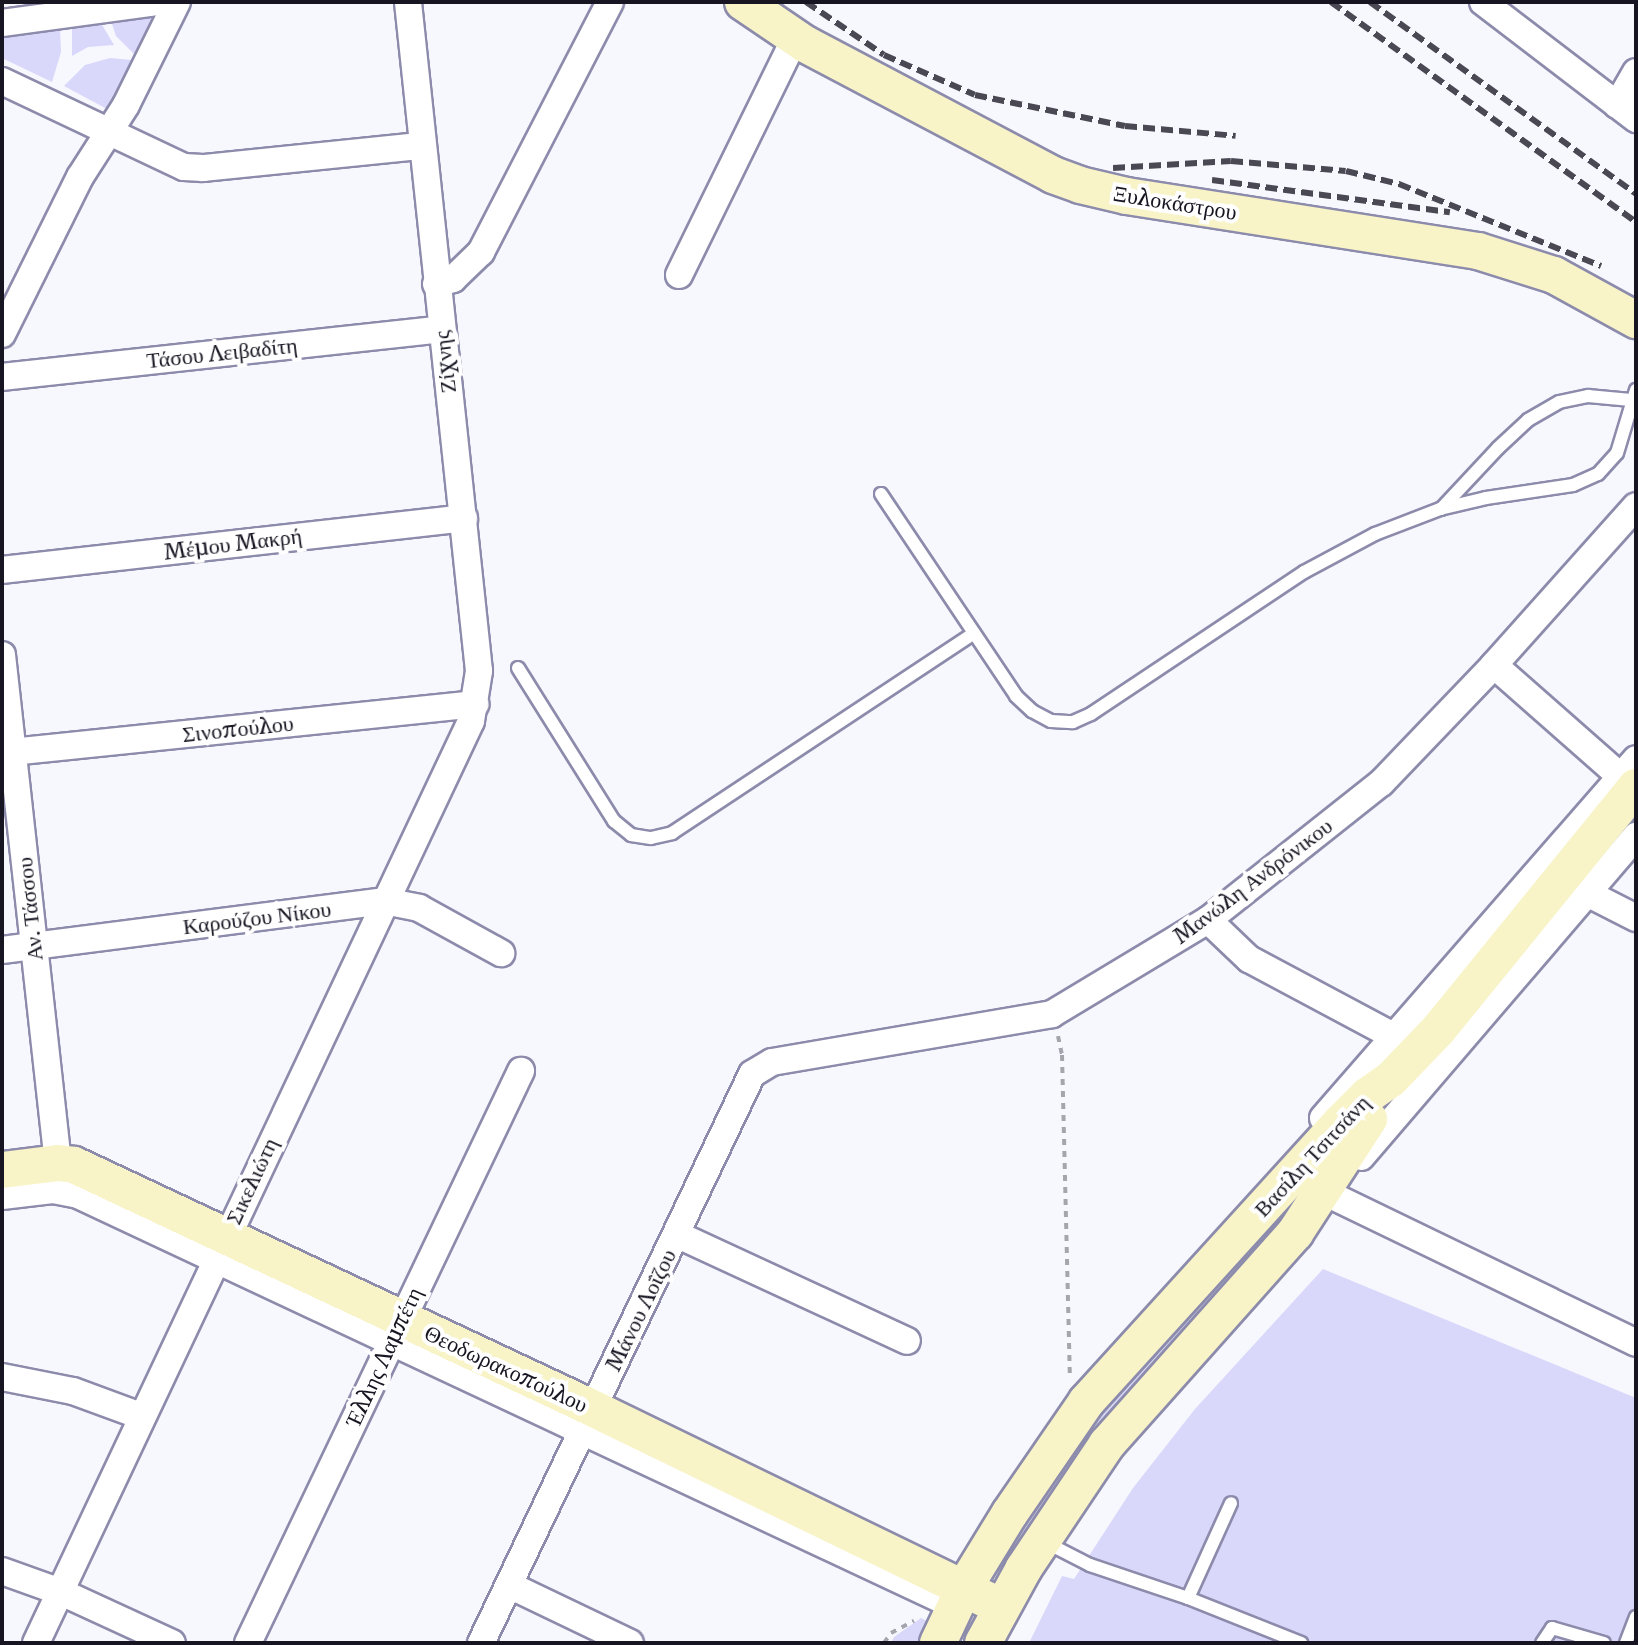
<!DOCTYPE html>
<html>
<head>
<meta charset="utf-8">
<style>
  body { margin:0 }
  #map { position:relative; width:1638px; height:1645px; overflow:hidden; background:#f7f7fe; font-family:Merriweather,serif }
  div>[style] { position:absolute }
  .green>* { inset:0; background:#d9d8fa }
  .path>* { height:4px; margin-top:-2px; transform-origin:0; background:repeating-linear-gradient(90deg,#a5a5ae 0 6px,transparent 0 12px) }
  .roads { filter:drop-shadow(2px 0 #8c8bab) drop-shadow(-2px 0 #8c8bab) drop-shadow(0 2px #8c8bab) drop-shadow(0 -2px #8c8bab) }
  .lane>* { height:12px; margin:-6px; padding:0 6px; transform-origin:6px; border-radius:6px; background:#fff }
  .street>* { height:26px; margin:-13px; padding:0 13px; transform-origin:13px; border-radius:13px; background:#fff }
  .secondary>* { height:36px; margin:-18px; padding:0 18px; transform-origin:18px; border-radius:18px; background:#f8f4c8 }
  .rail>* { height:6px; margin-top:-3px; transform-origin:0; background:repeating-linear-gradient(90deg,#494853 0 12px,transparent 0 18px) }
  span { translate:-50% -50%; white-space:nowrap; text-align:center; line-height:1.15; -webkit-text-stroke:8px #fff; paint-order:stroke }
  .street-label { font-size:22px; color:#161521 }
  .frame { position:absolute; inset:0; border:4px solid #161521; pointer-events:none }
</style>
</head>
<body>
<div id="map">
  <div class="green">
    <div style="clip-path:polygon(154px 17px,135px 55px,116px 36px,111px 21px)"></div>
    <div style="clip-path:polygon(101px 23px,114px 45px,88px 47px,72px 56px,72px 27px)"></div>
    <div style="clip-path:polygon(60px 27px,61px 52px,52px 82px,2px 58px,2px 34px)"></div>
    <div style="clip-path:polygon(110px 58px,132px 60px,107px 109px,64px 86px,85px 65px)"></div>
    <div style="clip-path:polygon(1251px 1241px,1258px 1248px,1136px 1383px,1055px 1487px,1004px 1575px,995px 1570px,1045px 1483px,1128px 1378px)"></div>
    <div style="clip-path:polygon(1323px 1269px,1636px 1398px,1636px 1643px,1029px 1643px,1062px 1576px,1074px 1579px,1133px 1488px,1195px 1409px)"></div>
    <div style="clip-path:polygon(921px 1618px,933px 1624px,923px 1643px,891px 1643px,894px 1637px)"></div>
  </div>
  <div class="path">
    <div style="left:1058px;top:1036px;width:19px;rotate:78deg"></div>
    <div style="left:1062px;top:1055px;width:320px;rotate:88.6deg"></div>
    <div style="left:884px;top:1643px;width:12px;rotate:-55deg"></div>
    <div style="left:891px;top:1633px;width:26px;rotate:-28deg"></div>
  </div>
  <div class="roads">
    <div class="lane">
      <div style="left:881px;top:494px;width:243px;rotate:56.2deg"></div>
      <div style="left:1016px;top:696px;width:22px;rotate:43deg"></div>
      <div style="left:1032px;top:711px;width:21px;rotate:28deg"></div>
      <div style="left:1051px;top:721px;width:22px;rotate:3deg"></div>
      <div style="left:1073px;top:722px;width:20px;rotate:-24deg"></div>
      <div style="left:1091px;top:714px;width:256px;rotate:-33.7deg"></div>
      <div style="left:1304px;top:572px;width:81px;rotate:-28.2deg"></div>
      <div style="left:1375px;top:534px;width:70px;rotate:-21deg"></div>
      <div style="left:1440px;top:509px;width:47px;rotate:-13.4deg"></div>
      <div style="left:1486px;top:498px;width:88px;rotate:-8.5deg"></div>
      <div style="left:1573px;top:485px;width:27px;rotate:-24deg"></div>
      <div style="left:1598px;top:474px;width:28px;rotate:-48deg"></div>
      <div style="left:1617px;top:453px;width:66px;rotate:-73.2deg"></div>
      <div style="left:1441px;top:509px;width:83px;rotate:-46.9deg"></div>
      <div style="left:1498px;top:448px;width:41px;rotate:-43deg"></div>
      <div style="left:1528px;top:420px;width:36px;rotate:-30deg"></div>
      <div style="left:1559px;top:402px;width:30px;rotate:-12deg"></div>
      <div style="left:1588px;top:396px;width:43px;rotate:5.3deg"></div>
      <div style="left:518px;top:668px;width:181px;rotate:57.9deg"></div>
      <div style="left:614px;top:821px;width:22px;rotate:39deg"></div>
      <div style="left:631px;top:835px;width:20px;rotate:9deg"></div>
      <div style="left:651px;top:838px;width:22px;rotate:-13deg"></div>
      <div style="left:672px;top:833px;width:362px;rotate:-33.5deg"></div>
      <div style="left:1045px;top:1542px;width:51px;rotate:27.1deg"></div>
      <div style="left:1090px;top:1565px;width:103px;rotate:18.6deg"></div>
      <div style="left:1188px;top:1598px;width:122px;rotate:21.7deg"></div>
      <div style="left:1188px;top:1598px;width:104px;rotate:-65.6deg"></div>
      <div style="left:1542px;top:1643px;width:18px;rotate:-56deg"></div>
      <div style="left:1552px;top:1628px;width:54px;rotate:16.1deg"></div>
      <div style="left:1626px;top:1643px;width:28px;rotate:-69deg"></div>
    </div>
    <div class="street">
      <div style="left:1483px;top:2px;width:193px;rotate:37.4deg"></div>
      <div style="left:2px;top:23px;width:156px;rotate:-7.7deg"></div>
      <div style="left:2px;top:81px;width:201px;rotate:25.3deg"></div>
      <div style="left:184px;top:167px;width:19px;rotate:3deg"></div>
      <div style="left:203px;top:168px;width:219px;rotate:-5.8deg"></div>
      <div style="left:1617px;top:105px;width:38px;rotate:-60deg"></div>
      <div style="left:679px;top:275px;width:264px;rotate:-63.9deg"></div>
      <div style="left:436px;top:284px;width:18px;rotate:-16deg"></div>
      <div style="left:453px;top:279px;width:39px;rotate:-44deg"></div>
      <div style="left:481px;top:252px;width:281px;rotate:-62.7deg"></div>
      <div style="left:2px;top:334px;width:175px;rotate:-63.6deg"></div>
      <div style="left:80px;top:177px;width:85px;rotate:-57.4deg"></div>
      <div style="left:126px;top:105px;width:115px;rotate:-63.7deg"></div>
      <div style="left:2px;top:377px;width:442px;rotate:-6.2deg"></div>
      <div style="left:2px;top:570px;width:465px;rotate:-6.4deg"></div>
      <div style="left:2px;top:655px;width:511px;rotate:83.71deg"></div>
      <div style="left:1494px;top:665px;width:169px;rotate:41.4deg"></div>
      <div style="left:2px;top:753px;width:476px;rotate:-5.9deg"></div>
      <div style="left:1587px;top:893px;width:55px;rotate:27deg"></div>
      <div style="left:1208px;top:920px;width:57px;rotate:43.6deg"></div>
      <div style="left:1249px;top:959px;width:163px;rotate:28.1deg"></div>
      <div style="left:2px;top:950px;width:385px;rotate:-7.3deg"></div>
      <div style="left:384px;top:901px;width:36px;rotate:11deg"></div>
      <div style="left:419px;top:908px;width:94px;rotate:28.8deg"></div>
      <div style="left:1323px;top:1118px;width:476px;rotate:-48.9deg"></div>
      <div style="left:1361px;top:1157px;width:423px;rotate:-49.4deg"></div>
      <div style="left:1320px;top:1190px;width:351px;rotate:25.8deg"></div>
      <div style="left:2px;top:1196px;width:51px;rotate:-6.7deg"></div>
      <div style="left:53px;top:1190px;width:25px;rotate:11deg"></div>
      <div style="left:78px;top:1195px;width:969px;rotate:25.11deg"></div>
      <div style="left:678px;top:1235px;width:252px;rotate:24.8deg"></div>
      <div style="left:2px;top:1377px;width:72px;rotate:11.2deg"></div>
      <div style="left:73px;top:1391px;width:72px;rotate:20.2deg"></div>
      <div style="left:2px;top:1571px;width:63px;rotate:19.6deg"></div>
      <div style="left:61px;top:1592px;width:122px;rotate:24.7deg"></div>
      <div style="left:509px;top:1585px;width:134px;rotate:25.6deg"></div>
      <div style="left:36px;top:1643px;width:1019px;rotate:-64.74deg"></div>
      <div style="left:471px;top:721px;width:51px;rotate:-80.9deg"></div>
      <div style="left:479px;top:671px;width:673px;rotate:-96.06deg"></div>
      <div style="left:248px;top:1643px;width:634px;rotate:-64.49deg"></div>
      <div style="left:481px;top:1643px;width:630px;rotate:-64.53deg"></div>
      <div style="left:752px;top:1074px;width:23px;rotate:-31deg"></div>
      <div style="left:772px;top:1062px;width:284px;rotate:-9.7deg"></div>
      <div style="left:1052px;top:1014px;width:182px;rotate:-31.1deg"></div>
      <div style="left:1208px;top:920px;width:221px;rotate:-38.4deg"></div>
      <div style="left:1381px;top:783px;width:163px;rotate:-46.2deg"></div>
      <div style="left:1494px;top:665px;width:213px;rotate:-48.2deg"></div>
    </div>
    <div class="secondary">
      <div style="left:743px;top:2px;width:75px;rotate:34.1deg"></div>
      <div style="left:805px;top:44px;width:280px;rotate:27.8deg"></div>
      <div style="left:1053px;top:175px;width:29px;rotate:20deg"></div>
      <div style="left:1080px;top:185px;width:48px;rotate:13.2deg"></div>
      <div style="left:1127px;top:196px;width:355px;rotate:8.9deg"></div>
      <div style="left:1478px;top:251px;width:80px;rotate:17.5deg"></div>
      <div style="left:1554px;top:275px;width:94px;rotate:28.8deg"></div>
      <div style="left:2px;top:1170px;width:56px;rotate:-7.1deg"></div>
      <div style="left:58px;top:1163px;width:16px;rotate:7deg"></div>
      <div style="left:74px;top:1165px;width:572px;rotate:25.13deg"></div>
      <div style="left:592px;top:1408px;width:455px;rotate:25.9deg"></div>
      <div style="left:938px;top:1643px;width:61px;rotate:-64.7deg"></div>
      <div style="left:964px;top:1588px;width:88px;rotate:-58.5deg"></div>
      <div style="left:1010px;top:1513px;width:136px;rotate:-55.5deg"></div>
      <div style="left:1087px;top:1401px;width:374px;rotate:-47.7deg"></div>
      <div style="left:1339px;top:1124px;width:41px;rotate:-45deg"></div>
      <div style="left:1368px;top:1095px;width:28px;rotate:-35deg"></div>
      <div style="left:1391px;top:1079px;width:69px;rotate:-46.2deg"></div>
      <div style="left:1439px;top:1029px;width:312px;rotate:-50.9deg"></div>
      <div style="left:983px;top:1643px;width:85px;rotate:-61.3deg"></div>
      <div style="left:1024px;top:1568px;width:149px;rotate:-56.2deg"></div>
      <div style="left:1107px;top:1444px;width:283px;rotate:-48.3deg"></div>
      <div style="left:1295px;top:1233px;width:136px;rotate:-57deg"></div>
    </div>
  </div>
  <div class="rail">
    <div style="left:806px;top:2px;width:94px;rotate:34.2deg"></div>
    <div style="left:884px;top:55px;width:99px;rotate:23.7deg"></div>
    <div style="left:975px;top:95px;width:153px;rotate:11.7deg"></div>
    <div style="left:1125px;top:126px;width:111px;rotate:5.1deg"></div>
    <div style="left:1331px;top:2px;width:376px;rotate:35.8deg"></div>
    <div style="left:1370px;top:2px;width:328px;rotate:35.8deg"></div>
    <div style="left:1113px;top:168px;width:118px;rotate:-3.4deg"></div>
    <div style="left:1231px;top:161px;width:115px;rotate:5deg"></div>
    <div style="left:1346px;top:171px;width:55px;rotate:13.8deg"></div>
    <div style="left:1399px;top:184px;width:218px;rotate:22.1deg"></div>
    <div style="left:1212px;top:180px;width:240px;rotate:7.7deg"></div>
  </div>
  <div class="street-label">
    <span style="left:1175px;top:203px;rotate:9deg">Ξυλοκάστρου</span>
    <span style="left:222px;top:353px;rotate:-6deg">Τάσου Λειβαδίτη</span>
    <span style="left:445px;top:362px;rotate:-97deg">Ζίχνης</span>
    <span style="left:233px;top:544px;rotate:-7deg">Μέμου Μακρή</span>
    <span style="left:238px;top:729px;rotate:-6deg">Σινοπούλου</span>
    <span style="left:1253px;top:881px;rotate:-37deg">Μανώλη Ανδρόνικου</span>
    <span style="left:30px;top:909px;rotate:-96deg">Αν. Τάσσου</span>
    <span style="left:257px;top:918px;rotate:-7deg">Καρούζου Νίκου</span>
    <span style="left:1312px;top:1156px;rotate:-47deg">Βασίλη Τσιτσάνη</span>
    <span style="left:252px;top:1181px;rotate:-65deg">Σικελιώτη</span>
    <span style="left:641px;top:1310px;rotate:-64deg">Μάνου Λοΐζου</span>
    <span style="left:384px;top:1357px;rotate:-65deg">Έλλης Λαμπέτη</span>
    <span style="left:506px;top:1369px;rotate:25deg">Θεοδωρακοπούλου</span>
  </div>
  <div class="frame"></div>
</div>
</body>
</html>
